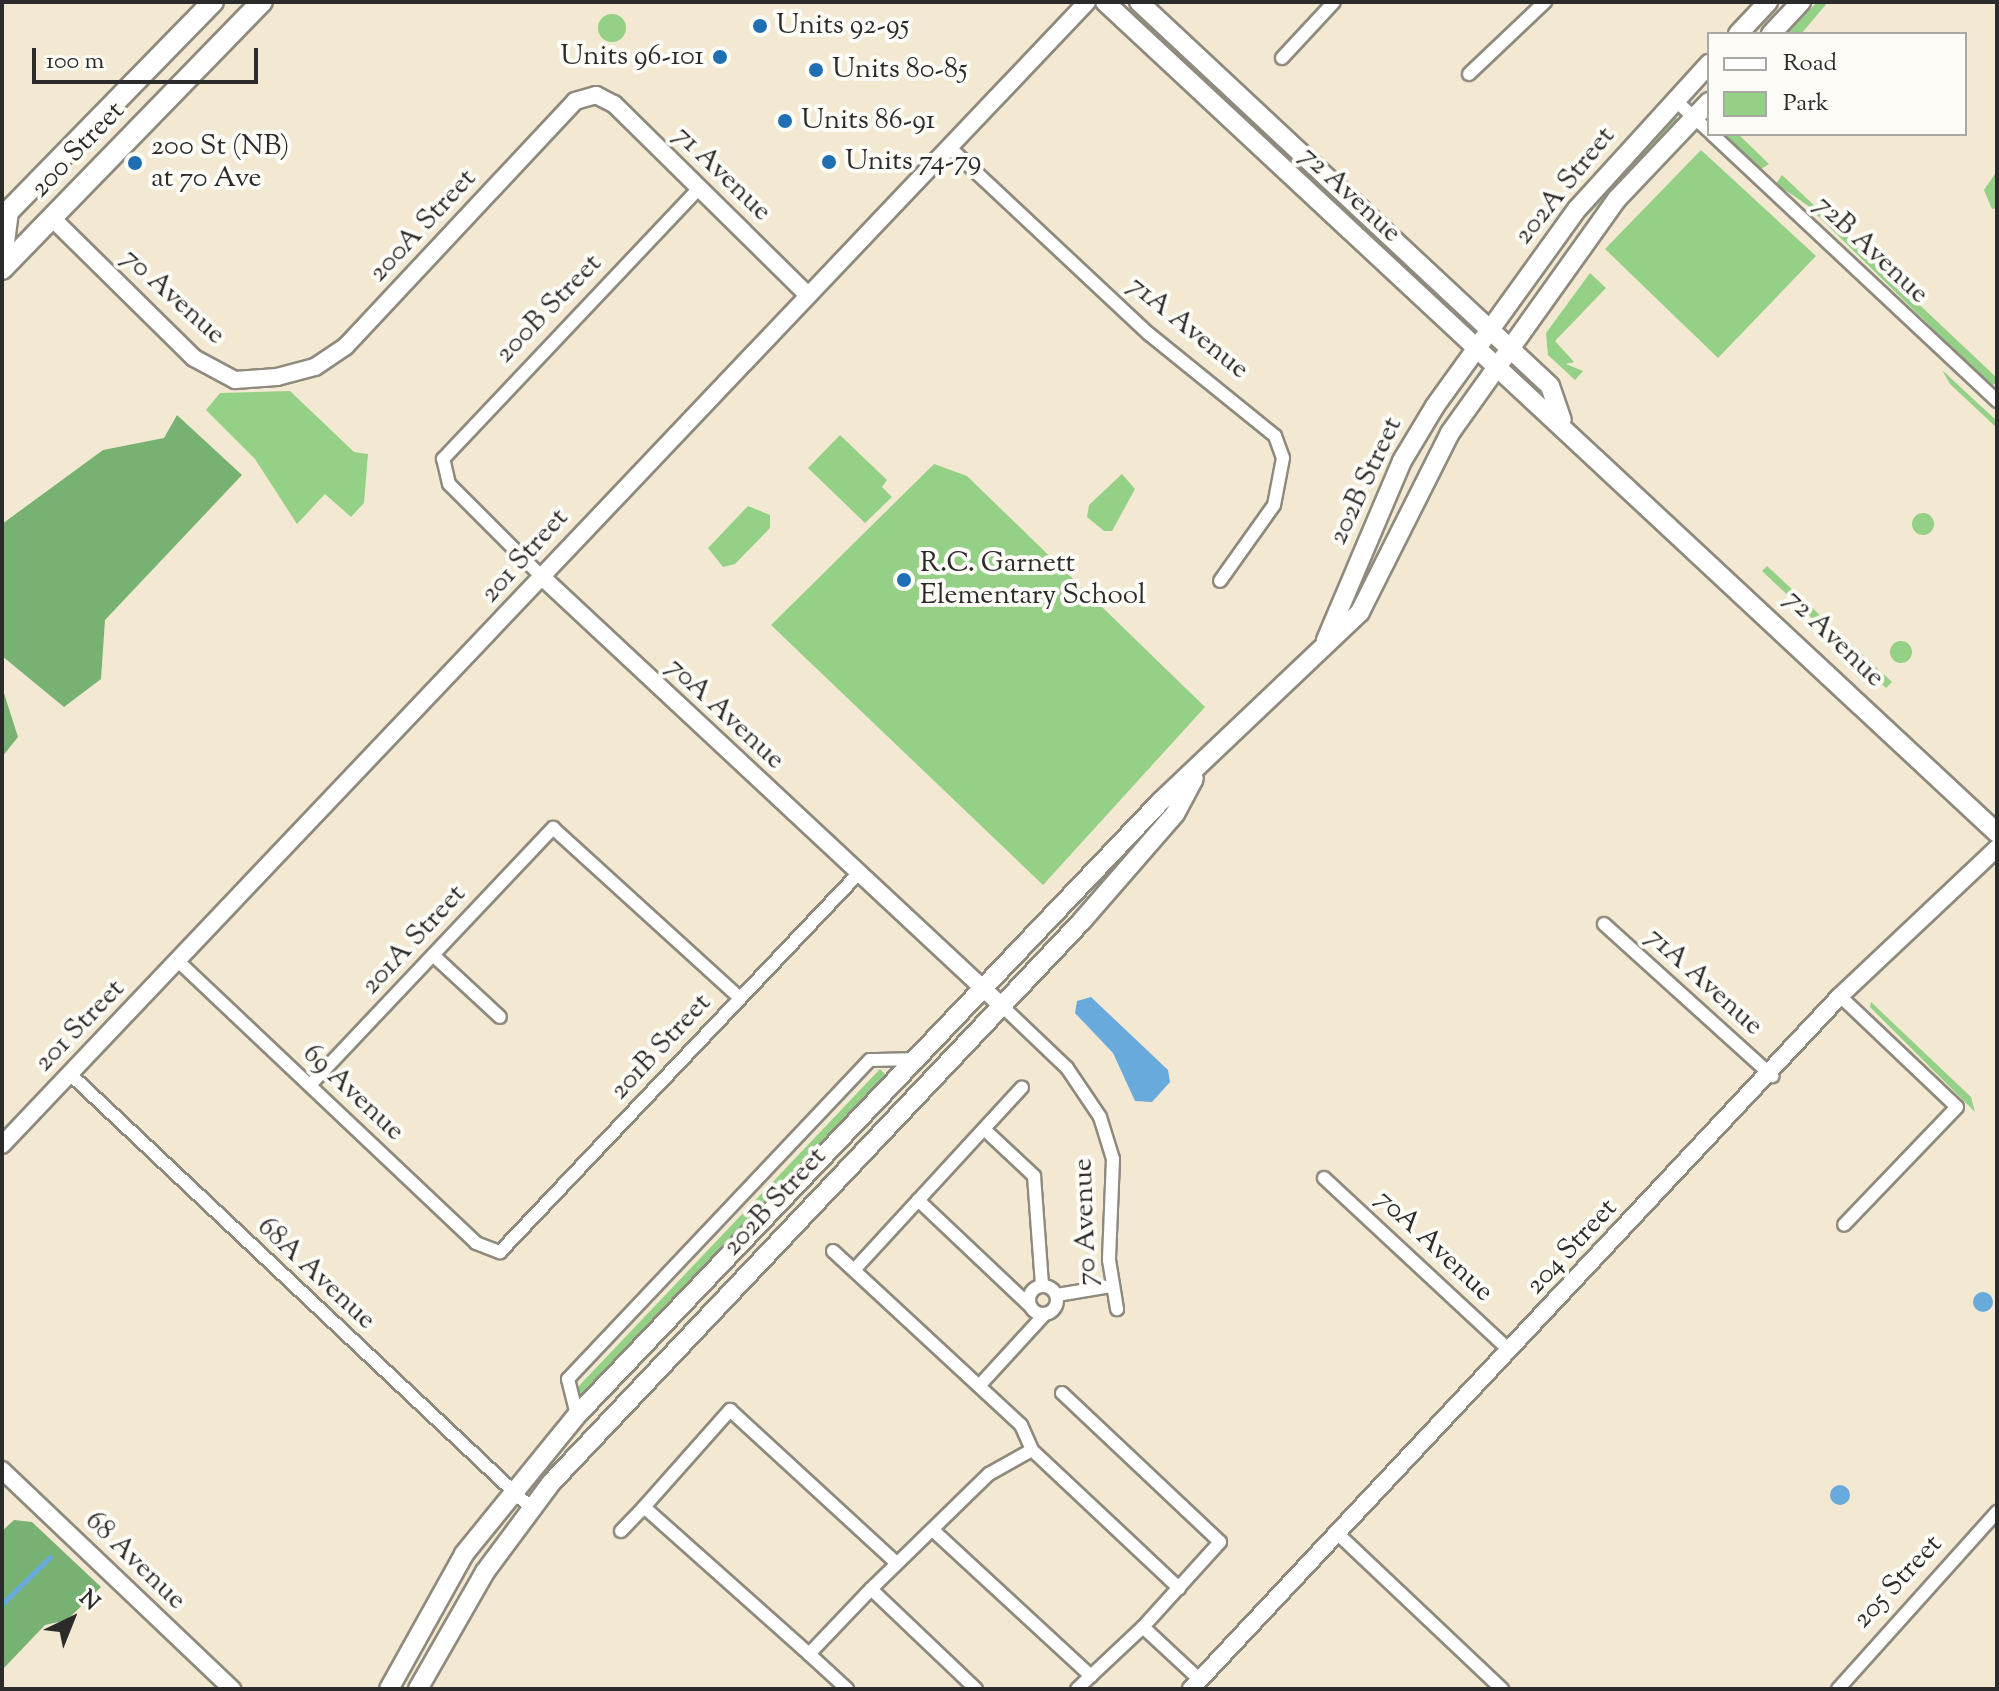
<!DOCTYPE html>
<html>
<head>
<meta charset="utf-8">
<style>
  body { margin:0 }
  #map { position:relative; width:1999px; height:1691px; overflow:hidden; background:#f3e9d2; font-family:"Sorts Mill Goudy",serif }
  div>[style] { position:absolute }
  .green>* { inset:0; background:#94d085 }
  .round { border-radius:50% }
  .forest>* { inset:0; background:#77b272 }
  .water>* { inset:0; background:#68aadc }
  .stream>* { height:5px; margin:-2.5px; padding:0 2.5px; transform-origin:2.5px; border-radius:2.5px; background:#68aadc }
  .roads { filter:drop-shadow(2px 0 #8f8a7e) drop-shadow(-2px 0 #8f8a7e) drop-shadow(0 2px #8f8a7e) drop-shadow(0 -2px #8f8a7e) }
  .minor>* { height:12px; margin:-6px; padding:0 6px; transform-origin:6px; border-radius:6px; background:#fff }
  .minor>.ring { margin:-6px; padding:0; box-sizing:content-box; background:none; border:12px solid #fff; border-radius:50% }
  .tertiary>* { height:16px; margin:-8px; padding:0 8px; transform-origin:8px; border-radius:8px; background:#fff }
  .secondary>* { height:18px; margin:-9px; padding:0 9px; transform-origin:9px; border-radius:9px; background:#fff }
  .primary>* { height:20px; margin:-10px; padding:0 10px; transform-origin:10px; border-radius:10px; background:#fff }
  .dots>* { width:22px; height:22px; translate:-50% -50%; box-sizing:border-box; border:4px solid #fdfcf7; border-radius:50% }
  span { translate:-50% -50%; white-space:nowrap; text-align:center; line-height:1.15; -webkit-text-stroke:8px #fdfcf7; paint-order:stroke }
  .poi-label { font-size:28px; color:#2b2b2b }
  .left { translate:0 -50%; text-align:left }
  .right { translate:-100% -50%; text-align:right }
  .street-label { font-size:28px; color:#2b2b2b }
  .frame { position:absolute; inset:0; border:4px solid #2b2b2b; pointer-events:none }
  .legend { position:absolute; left:1707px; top:32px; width:260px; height:104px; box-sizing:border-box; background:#fdfcf7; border:2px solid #a9a8a5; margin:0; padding:10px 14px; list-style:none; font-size:24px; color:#2b2b2b }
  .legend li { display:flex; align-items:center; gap:16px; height:40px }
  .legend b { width:40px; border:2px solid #a9a8a5 }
  .north { position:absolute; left:32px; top:1579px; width:80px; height:80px; -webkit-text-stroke:6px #fdfcf7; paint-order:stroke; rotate:43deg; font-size:22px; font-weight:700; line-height:32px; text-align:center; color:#2b2b2b }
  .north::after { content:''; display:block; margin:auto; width:28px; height:36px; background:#2b2b2b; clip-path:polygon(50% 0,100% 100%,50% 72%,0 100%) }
  .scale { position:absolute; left:32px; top:48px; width:226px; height:36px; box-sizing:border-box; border:4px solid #2b2b2b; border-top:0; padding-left:10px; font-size:24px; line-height:28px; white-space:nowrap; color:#2b2b2b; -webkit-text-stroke:6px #fdfcf7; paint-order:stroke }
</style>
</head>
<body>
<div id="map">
  <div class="green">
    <div style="clip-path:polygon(1817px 2px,1828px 2px,1801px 34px,1787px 34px)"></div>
    <div class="round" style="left:598px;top:14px;width:28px;height:28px"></div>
    <div style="clip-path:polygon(1673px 116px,1680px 120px,1586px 217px,1602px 194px)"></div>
    <div style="clip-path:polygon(1724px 134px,1738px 134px,1769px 164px,1761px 169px)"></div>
    <div style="clip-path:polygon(1701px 150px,1816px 256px,1718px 358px,1605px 249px)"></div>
    <div style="clip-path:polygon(1997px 171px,1997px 208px,1992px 209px,1984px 190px)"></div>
    <div style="clip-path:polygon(1782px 175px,1997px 378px,1997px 382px,1991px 386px,1807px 205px,1776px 184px)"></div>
    <div style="clip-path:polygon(1590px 273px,1606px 288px,1555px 341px,1574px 362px,1566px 364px,1583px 371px,1575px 380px,1548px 355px,1546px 333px)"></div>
    <div style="clip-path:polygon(1942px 370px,1997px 421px,1997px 428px,1950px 384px)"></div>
    <div style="clip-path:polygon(290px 391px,354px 452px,368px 454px,364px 503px,351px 517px,325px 494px,297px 524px,255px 459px,206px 410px,220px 393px)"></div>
    <div style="clip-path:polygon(840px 435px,887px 480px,882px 487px,892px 497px,865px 523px,808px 468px)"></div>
    <div style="clip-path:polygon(934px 464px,967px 476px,1205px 707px,1043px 885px,771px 625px)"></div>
    <div style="clip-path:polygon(1122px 474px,1135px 489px,1112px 531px,1104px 531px,1087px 517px,1089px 505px)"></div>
    <div style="clip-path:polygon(748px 506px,770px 515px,770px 528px,735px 564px,723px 567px,708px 548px)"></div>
    <div class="round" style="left:1912px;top:513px;width:22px;height:22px"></div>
    <div style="clip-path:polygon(1767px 566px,1892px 682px,1886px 688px,1762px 571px)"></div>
    <div class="round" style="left:1890px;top:641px;width:22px;height:22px"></div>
    <div style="clip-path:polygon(1871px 1002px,1971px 1097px,1975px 1112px,1870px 1007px)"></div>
    <div style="clip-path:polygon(880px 1069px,886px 1075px,578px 1398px,576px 1389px)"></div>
  </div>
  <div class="forest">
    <div style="clip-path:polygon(177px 415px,242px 475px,105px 620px,101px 679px,64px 707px,2px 656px,2px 524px,103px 450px,164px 438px)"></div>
    <div style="clip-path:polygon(2px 687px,18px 737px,2px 757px)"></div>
    <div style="clip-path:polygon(14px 1520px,32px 1522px,101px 1587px,67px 1620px,45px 1625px,2px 1670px,2px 1531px)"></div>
  </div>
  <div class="water">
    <div style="clip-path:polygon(1091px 997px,1168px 1070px,1170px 1082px,1152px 1102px,1135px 1101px,1113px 1053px,1075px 1013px,1077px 1001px)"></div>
    <div class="round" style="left:1973px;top:1292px;width:20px;height:20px"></div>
    <div class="round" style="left:1830px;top:1485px;width:20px;height:20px"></div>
  </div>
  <div class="stream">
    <div style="left:2px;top:1604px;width:67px;rotate:-44.4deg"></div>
  </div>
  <div class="roads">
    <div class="minor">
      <div style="left:1282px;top:58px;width:76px;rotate:-47.1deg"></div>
      <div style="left:1469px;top:74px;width:105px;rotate:-43.5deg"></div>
      <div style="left:1675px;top:100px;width:46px;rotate:42.4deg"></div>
      <div style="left:1712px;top:134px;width:391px;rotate:43.1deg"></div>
      <div style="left:949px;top:147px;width:274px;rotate:43.1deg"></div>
      <div style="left:1149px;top:334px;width:162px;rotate:39deg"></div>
      <div style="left:1275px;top:436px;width:23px;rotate:70deg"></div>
      <div style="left:1283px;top:458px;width:48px;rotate:100.8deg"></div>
      <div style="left:1274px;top:505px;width:93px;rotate:125.4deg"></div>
      <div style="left:541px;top:576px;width:130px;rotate:-135deg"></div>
      <div style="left:449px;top:484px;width:26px;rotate:-103deg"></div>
      <div style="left:443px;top:459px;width:373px;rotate:-46.6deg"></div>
      <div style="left:1604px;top:924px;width:227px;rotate:42.1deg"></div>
      <div style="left:433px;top:955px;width:91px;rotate:42.8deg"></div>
      <div style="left:178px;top:961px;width:410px;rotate:43.4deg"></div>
      <div style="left:476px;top:1243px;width:26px;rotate:21deg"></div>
      <div style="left:500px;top:1252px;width:521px;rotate:-46.56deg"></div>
      <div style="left:1840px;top:996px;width:161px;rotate:43.5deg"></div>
      <div style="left:1957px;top:1107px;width:163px;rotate:133.8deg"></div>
      <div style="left:1002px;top:1006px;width:90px;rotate:43.6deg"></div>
      <div style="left:1067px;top:1068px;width:59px;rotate:56deg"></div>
      <div style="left:1100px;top:1117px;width:44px;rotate:72.8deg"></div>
      <div style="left:1113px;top:1159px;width:101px;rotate:92.3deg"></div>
      <div style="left:1109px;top:1260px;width:50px;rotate:80.7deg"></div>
      <div style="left:70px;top:1074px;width:633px;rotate:43.27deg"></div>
      <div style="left:310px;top:1085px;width:354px;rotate:-46.6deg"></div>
      <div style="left:553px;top:828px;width:251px;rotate:42.3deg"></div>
      <div style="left:984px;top:1129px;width:69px;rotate:43.2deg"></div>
      <div style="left:1034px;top:1176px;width:109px;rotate:85.8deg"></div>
      <div style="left:1324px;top:1178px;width:254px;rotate:42.9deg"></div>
      <div style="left:918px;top:1200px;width:153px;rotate:43.4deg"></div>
      <div style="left:833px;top:1251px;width:256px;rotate:42.8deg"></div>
      <div style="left:1021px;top:1425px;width:27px;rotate:66deg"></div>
      <div style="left:854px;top:1270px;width:248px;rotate:-47.4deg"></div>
      <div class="ring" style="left:1029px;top:1286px;width:16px;height:16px"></div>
      <div style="left:1057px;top:1295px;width:56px;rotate:-9.3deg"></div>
      <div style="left:979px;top:1386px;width:98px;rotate:-47.5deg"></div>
      <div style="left:1062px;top:1393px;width:217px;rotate:43.3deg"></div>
      <div style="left:1220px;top:1542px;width:115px;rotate:132.2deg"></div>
      <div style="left:1143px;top:1627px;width:78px;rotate:42.9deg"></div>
      <div style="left:577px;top:1415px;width:37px;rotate:-104deg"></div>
      <div style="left:568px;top:1379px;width:439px;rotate:-46.6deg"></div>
      <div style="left:870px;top:1060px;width:47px;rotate:-1.2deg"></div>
      <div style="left:621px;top:1531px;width:33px;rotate:-46deg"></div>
      <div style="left:936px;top:1533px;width:211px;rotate:42.7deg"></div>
      <div style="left:1338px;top:1534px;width:226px;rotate:43.4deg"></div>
      <div style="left:871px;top:1589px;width:90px;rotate:133.6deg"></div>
      <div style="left:809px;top:1654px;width:221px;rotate:-138.3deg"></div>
      <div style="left:644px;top:1507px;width:130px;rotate:-48.4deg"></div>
      <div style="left:730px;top:1410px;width:223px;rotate:42.6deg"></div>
      <div style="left:809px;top:1654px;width:52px;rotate:42.6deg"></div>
      <div style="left:976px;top:1689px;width:145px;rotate:-136.4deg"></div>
      <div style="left:871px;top:1589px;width:165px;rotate:-44.3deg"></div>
      <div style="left:989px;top:1474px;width:49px;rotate:-29.2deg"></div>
      <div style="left:1032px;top:1450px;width:202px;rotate:43.2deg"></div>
      <div style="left:1077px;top:1689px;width:91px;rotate:-43.2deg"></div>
      <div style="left:1838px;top:1689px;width:238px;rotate:-48.1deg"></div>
    </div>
    <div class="tertiary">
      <div style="left:52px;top:218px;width:199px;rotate:44.6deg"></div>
      <div style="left:194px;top:358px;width:47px;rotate:28.2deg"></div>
      <div style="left:235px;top:380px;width:42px;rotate:-4.1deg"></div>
      <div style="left:277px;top:377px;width:39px;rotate:-15deg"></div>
      <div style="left:315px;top:367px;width:36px;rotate:-34deg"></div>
      <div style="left:345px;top:347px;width:337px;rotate:-46.9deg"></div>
      <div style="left:575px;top:101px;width:22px;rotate:-16deg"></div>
      <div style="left:596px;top:95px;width:20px;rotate:27deg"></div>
      <div style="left:614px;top:104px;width:272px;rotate:44.6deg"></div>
      <div style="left:541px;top:576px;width:630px;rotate:43.01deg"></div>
      <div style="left:2px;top:1145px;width:1576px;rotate:-46.49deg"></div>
      <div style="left:2px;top:1470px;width:318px;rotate:43.6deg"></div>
      <div style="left:1191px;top:1689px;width:949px;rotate:-46.88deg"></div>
      <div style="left:1840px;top:996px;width:216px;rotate:-43.3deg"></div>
    </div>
    <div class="secondary">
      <div style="left:1105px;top:2px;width:1219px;rotate:42.97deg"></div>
      <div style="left:1139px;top:2px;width:562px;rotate:43.05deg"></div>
      <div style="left:1550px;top:386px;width:36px;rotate:71deg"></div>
      <div style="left:1738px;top:34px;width:44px;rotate:-46.8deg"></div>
      <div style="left:1771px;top:34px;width:44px;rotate:-46.8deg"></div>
      <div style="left:1326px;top:640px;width:194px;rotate:-67deg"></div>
      <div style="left:1402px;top:461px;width:64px;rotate:-59deg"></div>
      <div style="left:1435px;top:406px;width:244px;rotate:-54.2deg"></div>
      <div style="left:1578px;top:208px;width:195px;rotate:-47.7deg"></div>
      <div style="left:389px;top:1689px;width:154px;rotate:-60.9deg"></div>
      <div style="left:464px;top:1554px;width:179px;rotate:-50.9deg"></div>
      <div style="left:577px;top:1415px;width:847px;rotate:-46.43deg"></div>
      <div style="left:1161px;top:801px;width:274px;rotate:-43.5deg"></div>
      <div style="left:1360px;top:612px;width:200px;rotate:-63.3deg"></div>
      <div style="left:1450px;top:433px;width:287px;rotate:-54.5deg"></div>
      <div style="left:1617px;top:199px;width:134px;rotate:-46.5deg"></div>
      <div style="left:418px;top:1689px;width:135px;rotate:-60.2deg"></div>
      <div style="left:485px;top:1572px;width:111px;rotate:-53.4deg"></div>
      <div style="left:551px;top:1483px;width:772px;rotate:-46.63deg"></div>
      <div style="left:1081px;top:922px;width:143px;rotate:-49deg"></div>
      <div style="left:1175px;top:814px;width:40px;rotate:-62deg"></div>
    </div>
    <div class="primary">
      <div style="left:2px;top:218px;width:302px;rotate:-45.7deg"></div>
      <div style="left:2px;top:258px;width:47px;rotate:-82.7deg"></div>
      <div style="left:2px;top:269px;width:373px;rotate:-45.8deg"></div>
    </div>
  </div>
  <div class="dots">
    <div style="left:760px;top:26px;background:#1f6fb2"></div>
    <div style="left:720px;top:57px;background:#1f6fb2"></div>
    <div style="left:816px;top:70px;background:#1f6fb2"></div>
    <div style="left:785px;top:121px;background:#1f6fb2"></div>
    <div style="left:829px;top:162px;background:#1f6fb2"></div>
    <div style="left:135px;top:163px;background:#1f6fb2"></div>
    <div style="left:904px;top:580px;background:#1f6fb2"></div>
  </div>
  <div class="poi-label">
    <span class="left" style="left:776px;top:26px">Units 92-95</span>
    <span class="right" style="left:704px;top:57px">Units 96-101</span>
    <span class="left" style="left:832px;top:70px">Units 80-85</span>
    <span class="left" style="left:801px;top:121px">Units 86-91</span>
    <span class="left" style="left:151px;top:163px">200 St (NB)<br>at 70 Ave</span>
    <span class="left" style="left:845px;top:162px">Units 74-79</span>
    <span class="left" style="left:920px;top:580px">R.C. Garnett<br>Elementary School</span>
  </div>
  <div class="street-label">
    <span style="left:78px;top:150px;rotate:-46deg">200 Street</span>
    <span style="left:722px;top:174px;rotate:44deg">71 Avenue</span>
    <span style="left:1565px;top:186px;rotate:-51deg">202A Street</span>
    <span style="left:1350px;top:195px;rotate:43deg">72 Avenue</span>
    <span style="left:423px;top:226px;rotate:-47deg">200A Street</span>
    <span style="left:1871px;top:250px;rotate:43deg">72B Avenue</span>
    <span style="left:173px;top:297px;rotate:42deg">70 Avenue</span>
    <span style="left:549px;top:309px;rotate:-46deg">200B Street</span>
    <span style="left:1188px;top:328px;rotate:39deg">71A Avenue</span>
    <span style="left:1366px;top:481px;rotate:-65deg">202B Street</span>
    <span style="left:525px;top:556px;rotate:-48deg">201 Street</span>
    <span style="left:1834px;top:639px;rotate:44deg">72 Avenue</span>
    <span style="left:725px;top:714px;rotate:43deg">70A Avenue</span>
    <span style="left:414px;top:940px;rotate:-47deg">201A Street</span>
    <span style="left:1704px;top:982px;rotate:42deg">71A Avenue</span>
    <span style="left:80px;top:1026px;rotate:-46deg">201 Street</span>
    <span style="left:661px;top:1047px;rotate:-47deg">201B Street</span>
    <span style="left:353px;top:1093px;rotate:43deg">69 Avenue</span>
    <span style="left:775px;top:1202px;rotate:-47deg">202B Street</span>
    <span style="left:1086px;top:1222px;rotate:-92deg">70 Avenue</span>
    <span style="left:1434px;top:1246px;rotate:43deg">70A Avenue</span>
    <span style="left:1572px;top:1247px;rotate:-47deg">204 Street</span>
    <span style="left:316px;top:1274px;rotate:43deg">68A Avenue</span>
    <span style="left:135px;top:1561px;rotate:44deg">68 Avenue</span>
    <span style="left:1898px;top:1582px;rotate:-47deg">205 Street</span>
  </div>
  <div class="frame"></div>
  <ul class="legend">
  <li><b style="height:10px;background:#fff"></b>Road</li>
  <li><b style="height:22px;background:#94d085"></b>Park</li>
  </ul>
  <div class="north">N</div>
  <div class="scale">100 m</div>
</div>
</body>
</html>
